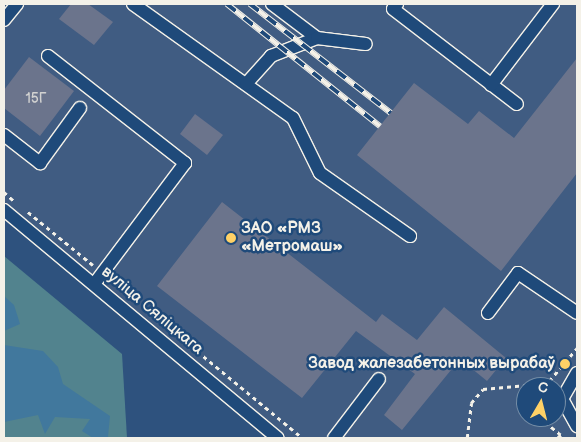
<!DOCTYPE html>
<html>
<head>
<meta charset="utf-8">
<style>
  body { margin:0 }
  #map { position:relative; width:581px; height:442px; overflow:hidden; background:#2e527e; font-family:"Balsamiq Sans",sans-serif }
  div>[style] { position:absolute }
  .built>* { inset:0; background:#405c82 }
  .green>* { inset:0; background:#52838e }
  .water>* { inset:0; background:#41789d }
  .building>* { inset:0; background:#6b748c }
  .path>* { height:2.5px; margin-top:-1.25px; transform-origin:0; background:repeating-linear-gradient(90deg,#f4f1e8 0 4px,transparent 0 8px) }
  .roads { filter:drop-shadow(1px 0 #f4f1e8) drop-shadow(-1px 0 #f4f1e8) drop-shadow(0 1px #f4f1e8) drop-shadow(0 -1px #f4f1e8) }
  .minor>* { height:12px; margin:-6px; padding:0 6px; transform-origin:6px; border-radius:6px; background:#1f4a7a }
  .rail>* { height:5.5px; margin-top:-2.75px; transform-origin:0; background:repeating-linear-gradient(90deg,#1f4a7a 0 11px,#f4f1e8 0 22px); box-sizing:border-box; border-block:1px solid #f4f1e8 }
  .dots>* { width:14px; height:14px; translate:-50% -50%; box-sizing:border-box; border:2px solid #1f4a7a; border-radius:50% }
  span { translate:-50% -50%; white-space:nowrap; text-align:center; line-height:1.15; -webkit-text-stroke:5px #1f4a7a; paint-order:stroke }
  .number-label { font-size:14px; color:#d2d2d1 }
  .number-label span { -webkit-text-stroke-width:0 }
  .poi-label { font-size:16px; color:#f4f1e8; font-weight:700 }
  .left { translate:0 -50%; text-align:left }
  .right { translate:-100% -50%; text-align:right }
  .street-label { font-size:16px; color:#f4f1e8 }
  .frame { position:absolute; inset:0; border:5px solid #f4f1e8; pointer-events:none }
  .north { position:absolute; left:516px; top:377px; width:50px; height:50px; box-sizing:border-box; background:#1f4a7a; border:1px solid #748da6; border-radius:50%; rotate:8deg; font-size:14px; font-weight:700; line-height:20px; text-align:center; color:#f4f1e8 }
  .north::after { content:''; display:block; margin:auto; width:18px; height:22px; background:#ffd166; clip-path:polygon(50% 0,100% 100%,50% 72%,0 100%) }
</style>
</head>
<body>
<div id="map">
  <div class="built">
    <div style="clip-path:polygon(evenodd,4px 4px,577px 4px,577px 433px,573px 438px,286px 438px,4px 205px,4px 4px,526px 387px,556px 387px,556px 417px,526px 417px,526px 387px)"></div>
  </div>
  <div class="green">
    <div style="clip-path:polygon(4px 256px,122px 354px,127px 438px,4px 438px)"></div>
  </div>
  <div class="water">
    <div style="clip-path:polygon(4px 296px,14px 305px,20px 324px,4px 331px)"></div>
    <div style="clip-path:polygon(4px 345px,43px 351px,58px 367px,63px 384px,110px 416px,108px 437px,93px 438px,82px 431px,90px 419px,55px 417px,45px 434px,38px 415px,4px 422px)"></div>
  </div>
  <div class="building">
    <div style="clip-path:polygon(71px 4px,88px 4px,113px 22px,94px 45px,59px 19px)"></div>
    <div style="clip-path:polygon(29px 57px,74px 91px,40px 136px,4px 108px,4px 90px)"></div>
    <div style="clip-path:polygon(577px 58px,577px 173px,501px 271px,357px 155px,414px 83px,468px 124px,479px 111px,514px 138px)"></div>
    <div style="clip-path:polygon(195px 114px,223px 135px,207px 155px,180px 134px)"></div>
    <div style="clip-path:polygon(222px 202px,376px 322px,382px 314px,417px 340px,444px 307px,506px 358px,487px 381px,460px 359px,402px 430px,384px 415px,415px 374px,356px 331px,302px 398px,157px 286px)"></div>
  </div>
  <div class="path">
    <div style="left:4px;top:192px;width:13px;rotate:42deg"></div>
    <div style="left:28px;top:212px;width:84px;rotate:39.2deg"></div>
    <div style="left:111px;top:280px;width:249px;rotate:39.5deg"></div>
    <div style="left:544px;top:387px;width:51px;rotate:-49.8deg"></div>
    <div style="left:539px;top:417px;width:28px;rotate:39deg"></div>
    <div style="left:561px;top:435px;width:4px;rotate:135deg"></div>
    <div style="left:467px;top:438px;width:35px;rotate:-83deg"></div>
    <div style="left:471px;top:403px;width:18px;rotate:-49deg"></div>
    <div style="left:483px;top:389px;width:65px;rotate:-5.3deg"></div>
  </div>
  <div class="roads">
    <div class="minor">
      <div style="left:133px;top:4px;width:196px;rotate:35.5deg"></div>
      <div style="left:293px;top:118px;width:61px;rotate:63.9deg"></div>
      <div style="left:320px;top:173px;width:110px;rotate:35deg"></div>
      <div style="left:272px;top:4px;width:56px;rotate:37.1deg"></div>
      <div style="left:397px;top:4px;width:6px;rotate:129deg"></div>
      <div style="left:393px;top:9px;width:156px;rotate:37.5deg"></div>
      <div style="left:4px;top:20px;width:21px;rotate:-51deg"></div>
      <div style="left:48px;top:56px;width:174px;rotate:38deg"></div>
      <div style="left:185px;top:163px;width:151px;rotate:126.9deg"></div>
      <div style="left:246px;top:84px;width:38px;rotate:-48deg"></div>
      <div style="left:271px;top:56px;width:49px;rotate:-21.4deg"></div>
      <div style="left:317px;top:38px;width:49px;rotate:7deg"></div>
      <div style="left:491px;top:85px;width:102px;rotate:-52.6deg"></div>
      <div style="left:4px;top:135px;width:46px;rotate:37.9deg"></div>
      <div style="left:40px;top:163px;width:68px;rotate:-54deg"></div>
      <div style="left:4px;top:210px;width:356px;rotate:39.8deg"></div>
      <div style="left:488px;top:313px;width:50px;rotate:-53.1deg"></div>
      <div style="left:518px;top:273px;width:71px;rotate:34.1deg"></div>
      <div style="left:577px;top:373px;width:30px;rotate:120deg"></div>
      <div style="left:562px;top:399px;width:31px;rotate:61deg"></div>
      <div style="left:334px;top:438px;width:74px;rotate:-52.7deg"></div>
    </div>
  </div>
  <div class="rail">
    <div style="left:227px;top:4px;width:196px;rotate:38.6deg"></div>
    <div style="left:250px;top:4px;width:178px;rotate:37.7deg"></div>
  </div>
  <div class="dots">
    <div style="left:231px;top:238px;background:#ffd166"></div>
    <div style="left:565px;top:364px;background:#ffd166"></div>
  </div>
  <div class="number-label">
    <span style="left:36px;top:99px">15Г</span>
  </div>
  <div class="poi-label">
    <span class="left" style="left:241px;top:238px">ЗАО «РМЗ<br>«Метромаш»</span>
    <span class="right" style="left:555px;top:364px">Завод жалезабетонных вырабаў</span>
  </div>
  <div class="street-label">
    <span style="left:152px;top:311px;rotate:40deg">вуліца Сяліцкага</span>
  </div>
  <div class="frame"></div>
  <div class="north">С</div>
</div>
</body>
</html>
